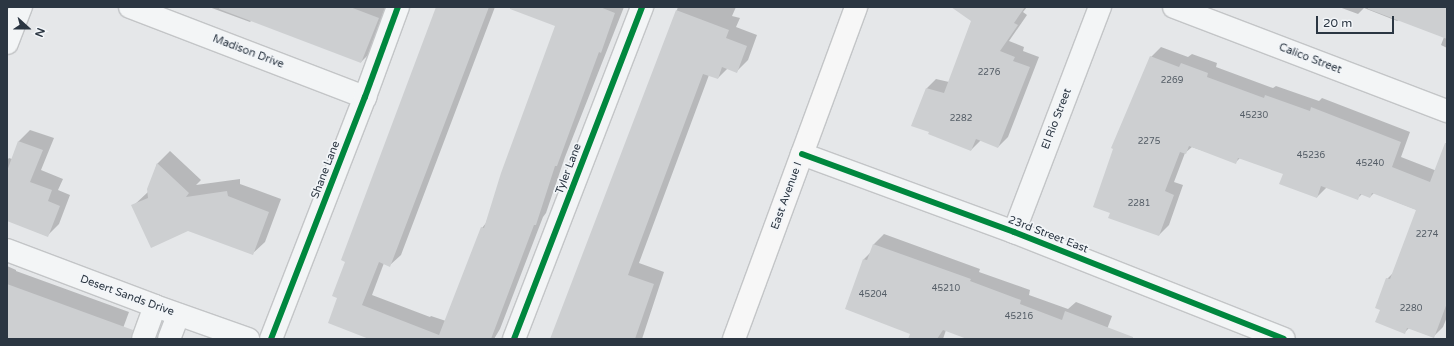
<!DOCTYPE html>
<html>
<head>
<meta charset="utf-8">
<style>
  body { margin:0 }
  #map { position:relative; width:1454px; height:346px; overflow:hidden; background:#e5e7e9; font-family:"Varela Round",sans-serif }
  div>[style] { position:absolute }
  .shadow>* { inset:0; background:#0003 }
  .building>* { inset:0; background:#cdcfd1 }
  .roads { filter:drop-shadow(1px 0 #c3c5c7) drop-shadow(-1px 0 #c3c5c7) drop-shadow(0 1px #c3c5c7) drop-shadow(0 -1px #c3c5c7) }
  .street>* { height:22px; margin:-11px; padding:0 11px; transform-origin:11px; border-radius:11px; background:#f3f5f6 }
  .secondary>* { height:22px; margin:-11px; padding:0 11px; transform-origin:11px; border-radius:11px; background:#f7f7f7 }
  .cycleway>* { height:6px; margin:-3px; padding:0 3px; transform-origin:3px; border-radius:3px; background:#00873e }
  span { translate:-50% -50%; white-space:nowrap; text-align:center; line-height:1.15; -webkit-text-stroke:3.5px #f2f5f8; paint-order:stroke }
  .number-label { font-size:9px; color:#545d66 }
  .number-label span { -webkit-text-stroke-width:0 }
  .street-label { font-size:11px; color:#2b3642 }
  .frame { position:absolute; inset:0; border:8px solid #2b3642; pointer-events:none }
  .north { position:absolute; left:8px; top:8px; width:40px; height:40px; -webkit-text-stroke:3px #f2f5f8; paint-order:stroke; rotate:111deg; font-size:11px; font-weight:700; line-height:16px; text-align:center; color:#2b3642 }
  .north::after { content:''; display:block; margin:auto; width:14px; height:18px; background:#2b3642; clip-path:polygon(50% 0,100% 100%,50% 72%,0 100%) }
  .scale { position:absolute; left:1316px; top:16px; width:78px; height:18px; box-sizing:border-box; border:2px solid #2b3642; border-top:0; padding-left:5px; font-size:12px; line-height:14px; white-space:nowrap; color:#2b3642; -webkit-text-stroke:3px #f2f5f8; paint-order:stroke }
</style>
</head>
<body>
<div id="map">
  <div class="shadow">
    <div style="clip-path:polygon(209px 7px,385px 7px,388px 8px,371px 52px,361px 62px,252px 20px,250px 22px)"></div>
    <div style="clip-path:polygon(438px 7px,495px 7px,401px 255px,390px 265px,384px 263px,372px 295px,430px 317px,431px 316px,446px 321px,482px 228px,486px 223px,556px 26px,532px 7px,624px 7px,565px 157px,546px 213px,543px 217px,500px 329px,494px 339px,366px 339px,367px 337px,339px 297px,346px 261px)"></div>
    <div style="clip-path:polygon(678px 7px,736px 7px,732px 16px,740px 18px,736px 27px,757px 35px,748px 60px,737px 71px,728px 68px,718px 78px,709px 75px,639px 263px,664px 272px,642px 339px,552px 339px)"></div>
    <div style="clip-path:polygon(953px 7px,1027px 7px,1023px 12px,1027px 15px,1009px 41px,1024px 47px,1023px 51px,1039px 57px,1008px 137px,998px 147px,981px 140px,971px 150px,930px 132px,927px 88px,936px 79px,949px 82px,972px 20px)"></div>
    <div style="clip-path:polygon(1339px 7px,1447px 7px,1447px 48px,1441px 45px,1444px 37px,1399px 20px,1397px 21px,1364px 8px,1358px 14px)"></div>
    <div style="clip-path:polygon(1161px 47px,1188px 57px,1192px 54px,1217px 63px,1216px 67px,1273px 88px,1276px 86px,1319px 101px,1322px 98px,1410px 132px,1401px 157px,1437px 171px,1447px 155px,1447px 317px,1443px 327px,1433px 337px,1409px 328px,1404px 333px,1381px 309px,1387px 279px,1393px 273px,1417px 210px,1374px 193px,1370px 197px,1362px 194px,1358px 198px,1327px 187px,1317px 197px,1284px 173px,1240px 158px,1236px 162px,1192px 147px,1185px 153px,1174px 182px,1183px 185px,1169px 225px,1159px 235px,1151px 57px)"></div>
    <div style="clip-path:polygon(30px 130px,54px 138px,41px 170px,63px 179px,58px 190px,70px 195px,59px 224px,47px 236px,7px 220px,7px 160px,9px 158px,12px 159px,19px 141px)"></div>
    <div style="clip-path:polygon(170px 151px,201px 180px,196px 185px,240px 179px,240px 184px,281px 199px,265px 242px,252px 254px,133px 206px,148px 192px,157px 164px)"></div>
    <div style="clip-path:polygon(884px 234px,980px 269px,979px 272px,1030px 290px,1029px 295px,1068px 309px,1076px 302px,1112px 316px,1106px 332px,1124px 339px,969px 339px,946px 330px,943px 339px,909px 339px,911px 333px,846px 308px,864px 259px,871px 252px,874px 244px)"></div>
    <div style="clip-path:polygon(7px 266px,16px 270px,16px 271px,129px 312px,119px 339px,18px 339px,7px 335px)"></div>
  </div>
  <div class="building">
    <div style="clip-path:polygon(220px 7px,350px 7px,379px 18px,361px 63px,219px 9px)"></div>
    <div style="clip-path:polygon(436px 7px,489px 7px,390px 267px,379px 262px,362px 305px,439px 335px,481px 227px,484px 228px,501px 173px,555px 26px,510px 9px,510px 7px,600px 7px,615px 13px,601px 53px,599px 52px,557px 166px,555px 166px,536px 225px,534px 225px,491px 339px,369px 339px,328px 323px,337px 298px,332px 296px,345px 262px,341px 260px)"></div>
    <div style="clip-path:polygon(951px 7px,1025px 7px,1014px 23px,1018px 25px,1000px 51px,1015px 57px,1013px 61px,1030px 67px,998px 148px,976px 139px,971px 151px,928px 134px,929px 132px,911px 126px,926px 88px,944px 93px,971px 21px)"></div>
    <div style="clip-path:polygon(1368px 7px,1447px 7px,1447px 39px,1368px 9px)"></div>
    <div style="clip-path:polygon(676px 10px,729px 30px,726px 38px,747px 46px,737px 73px,722px 67px,718px 79px,703px 74px,628px 275px,654px 284px,635px 339px,550px 339px)"></div>
    <div style="clip-path:polygon(1150px 56px,1179px 67px,1181px 63px,1208px 73px,1207px 77px,1264px 98px,1265px 95px,1310px 111px,1311px 107px,1401px 142px,1392px 167px,1430px 182px,1445px 143px,1447px 143px,1447px 303px,1434px 338px,1407px 328px,1405px 334px,1375px 322px,1380px 310px,1375px 308px,1386px 278px,1390px 279px,1416px 210px,1372px 193px,1370px 198px,1360px 194px,1358px 200px,1321px 186px,1317px 198px,1279px 184px,1283px 174px,1238px 158px,1236px 164px,1189px 146px,1186px 154px,1180px 152px,1165px 191px,1174px 195px,1159px 236px,1108px 218px,1110px 213px,1093px 207px,1113px 149px,1111px 148px)"></div>
    <div style="clip-path:polygon(18px 141px,43px 150px,30px 182px,52px 190px,48px 201px,60px 206px,48px 237px,7px 221px,7px 171px)"></div>
    <div style="clip-path:polygon(157px 163px,189px 193px,186px 197px,227px 191px,228px 196px,269px 212px,253px 255px,188px 231px,151px 248px,131px 205px,148px 198px,147px 189px)"></div>
    <div style="clip-path:polygon(873px 244px,971px 279px,970px 281px,1021px 300px,1020px 304px,1062px 320px,1065px 311px,1133px 337px,1133px 339px,967px 339px,943px 330px,937px 339px,908px 339px,910px 334px,845px 309px,863px 259px,867px 260px)"></div>
    <div style="clip-path:polygon(7px 284px,133px 330px,131px 339px,7px 339px)"></div>
  </div>
  <div class="roads">
    <div class="street">
      <div style="left:130px;top:7px;width:252px;rotate:21deg"></div>
      <div style="left:1174px;top:7px;width:292px;rotate:20.9deg"></div>
      <div style="left:7px;top:43px;width:39px;rotate:-69deg"></div>
      <div style="left:802px;top:154px;width:226px;rotate:20.2deg"></div>
      <div style="left:1014px;top:232px;width:290px;rotate:21.6deg"></div>
      <div style="left:1014px;top:232px;width:241px;rotate:-69.1deg"></div>
      <div style="left:7px;top:250px;width:158px;rotate:20.7deg"></div>
      <div style="left:155px;top:306px;width:99px;rotate:19.5deg"></div>
      <div style="left:143px;top:339px;width:35px;rotate:-70deg"></div>
      <div style="left:169px;top:339px;width:26px;rotate:-69deg"></div>
      <div style="left:271px;top:339px;width:260px;rotate:-68.8deg"></div>
      <div style="left:365px;top:97px;width:96px;rotate:-69.9deg"></div>
      <div style="left:514px;top:339px;width:356px;rotate:-68.9deg"></div>
    </div>
    <div class="secondary">
      <div style="left:734px;top:339px;width:354px;rotate:-69.8deg"></div>
    </div>
  </div>
  <div class="cycleway">
    <div style="left:802px;top:154px;width:226px;rotate:20.2deg"></div>
    <div style="left:1014px;top:232px;width:290px;rotate:21.6deg"></div>
    <div style="left:271px;top:339px;width:260px;rotate:-68.8deg"></div>
    <div style="left:365px;top:97px;width:96px;rotate:-69.9deg"></div>
    <div style="left:514px;top:339px;width:356px;rotate:-68.9deg"></div>
  </div>
  <div class="number-label">
    <span style="left:989px;top:73px">2276</span>
    <span style="left:1172px;top:81px">2269</span>
    <span style="left:1254px;top:116px">45230</span>
    <span style="left:961px;top:119px">2282</span>
    <span style="left:1149px;top:142px">2275</span>
    <span style="left:1311px;top:156px">45236</span>
    <span style="left:1370px;top:164px">45240</span>
    <span style="left:1139px;top:204px">2281</span>
    <span style="left:1427px;top:235px">2274</span>
    <span style="left:946px;top:289px">45210</span>
    <span style="left:873px;top:295px">45204</span>
    <span style="left:1411px;top:309px">2280</span>
    <span style="left:1019px;top:317px">45216</span>
  </div>
  <div class="street-label">
    <span style="left:248px;top:52px;rotate:21deg">Madison Drive</span>
    <span style="left:1310px;top:59px;rotate:21deg">Calico Street</span>
    <span style="left:1057px;top:119px;rotate:-69deg">El Rio Street</span>
    <span style="left:569px;top:169px;rotate:-69deg">Tyler Lane</span>
    <span style="left:326px;top:170px;rotate:-69deg">Shane Lane</span>
    <span style="left:787px;top:196px;rotate:-70deg">East Avenue I</span>
    <span style="left:1048px;top:235px;rotate:21deg">23rd Street East</span>
    <span style="left:127px;top:296px;rotate:20deg">Desert Sands Drive</span>
  </div>
  <div class="frame"></div>
  <div class="north">N</div>
  <div class="scale">20 m</div>
</div>
</body>
</html>
